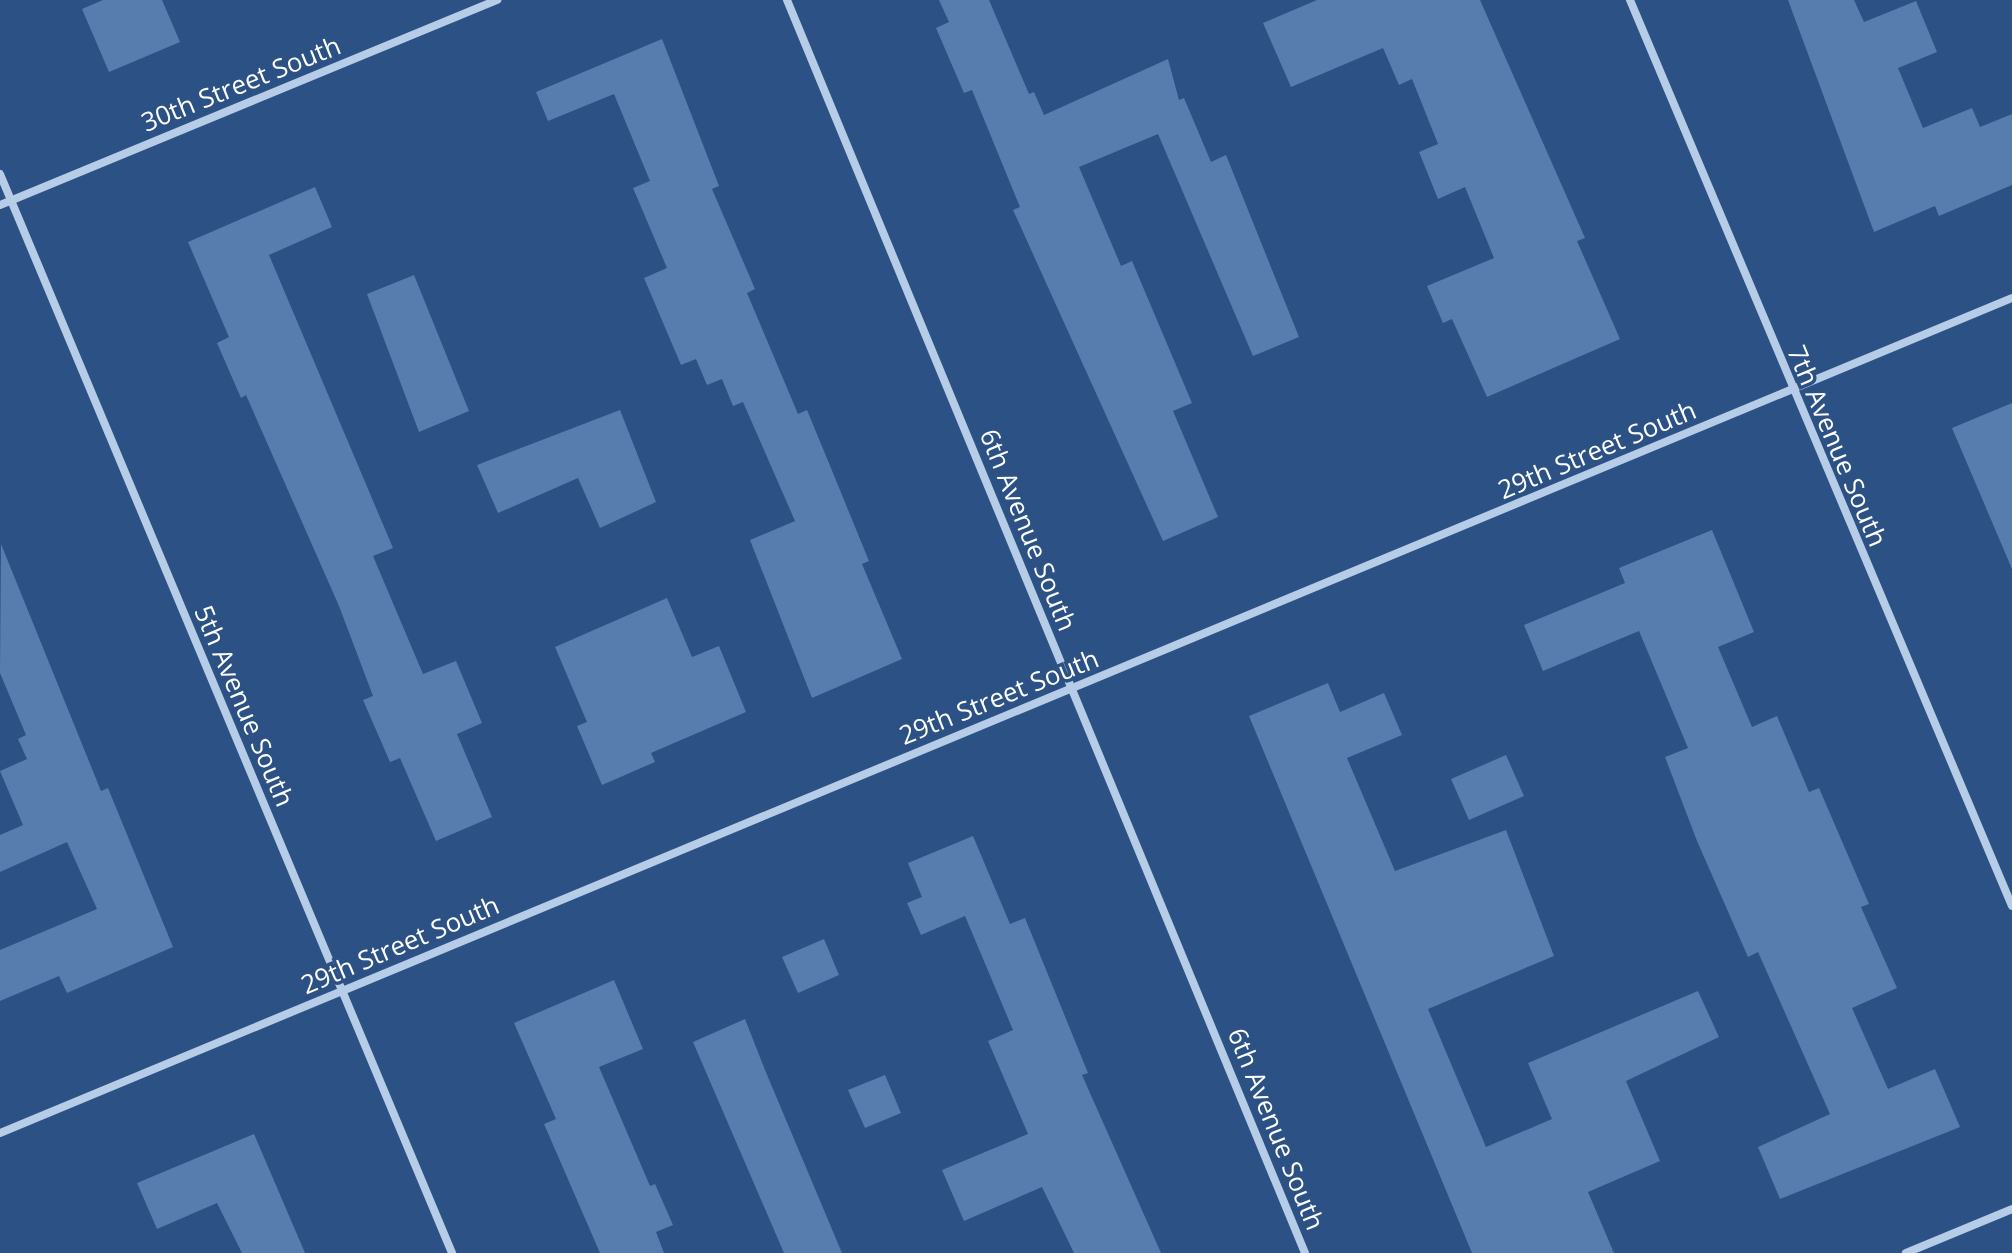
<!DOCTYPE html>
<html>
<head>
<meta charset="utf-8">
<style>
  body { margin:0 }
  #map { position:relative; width:2012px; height:1253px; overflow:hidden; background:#2b5185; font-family:"Open Sans",sans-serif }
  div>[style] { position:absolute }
  .building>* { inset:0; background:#577dae }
  .minor>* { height:8px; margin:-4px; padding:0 4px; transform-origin:4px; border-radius:4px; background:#b6cce7 }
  span { translate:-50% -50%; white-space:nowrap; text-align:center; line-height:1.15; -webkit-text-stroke:7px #2b5185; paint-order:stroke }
  .street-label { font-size:26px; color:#fff }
</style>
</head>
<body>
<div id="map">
  <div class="building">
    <div style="clip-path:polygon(103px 0,162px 0,180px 42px,109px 72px,82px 9px)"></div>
    <div style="clip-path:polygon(939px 0,989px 0,1029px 94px,1034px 92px,1044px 115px,1168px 59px,1179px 100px,1184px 98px,1211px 162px,1226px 155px,1299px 337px,1253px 356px,1158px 134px,1079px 167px,1121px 266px,1132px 261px,1192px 403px,1173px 411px,1218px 517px,1163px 541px,1013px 210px,1020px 207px,972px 90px,964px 93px,936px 28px,949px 22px)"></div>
    <div style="clip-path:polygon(1317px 0,1480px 0,1585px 238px,1577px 241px,1620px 339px,1487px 397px,1452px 319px,1443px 323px,1427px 286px,1494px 258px,1465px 187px,1438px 199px,1419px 152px,1438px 144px,1412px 79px,1399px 85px,1383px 48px,1291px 87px,1263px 23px)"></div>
    <div style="clip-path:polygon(1788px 0,1854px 0,1864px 22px,1916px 1px,1937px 52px,1898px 68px,1923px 128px,1972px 108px,1980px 127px,2012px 114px,2012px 185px,1939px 216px,1935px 206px,1874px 232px)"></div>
    <div style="clip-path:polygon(662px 39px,719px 186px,712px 189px,755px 289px,747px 293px,798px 414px,807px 410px,833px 473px,869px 561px,862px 564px,902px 659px,812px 698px,750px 540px,795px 521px,743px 402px,733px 406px,722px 379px,707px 385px,696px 359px,681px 365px,644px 278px,667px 268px,633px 188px,650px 181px,614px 94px,548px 121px,536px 92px)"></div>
    <div style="clip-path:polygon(315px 187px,332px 227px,269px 255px,393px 548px,373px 556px,423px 674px,456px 661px,482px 723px,457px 734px,492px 817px,436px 841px,400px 758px,390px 762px,363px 700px,373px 696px,339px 606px,246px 395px,241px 398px,217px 343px,229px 337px,188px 242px)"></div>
    <div style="clip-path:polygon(414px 275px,469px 411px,419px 432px,367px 294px)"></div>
    <div style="clip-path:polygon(2012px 403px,2012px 569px,1952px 428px)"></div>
    <div style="clip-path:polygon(620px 410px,656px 502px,600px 528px,578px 478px,498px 513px,477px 465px)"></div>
    <div style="clip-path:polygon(1712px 530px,1754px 632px,1718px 647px,1752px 727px,1777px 716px,1809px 792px,1819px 788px,1869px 904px,1861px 907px,1897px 988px,1852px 1008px,1888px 1089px,1935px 1069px,1960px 1127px,1780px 1199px,1758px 1147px,1830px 1114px,1758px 952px,1748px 957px,1697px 841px,1665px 757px,1688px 748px,1639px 631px,1543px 671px,1524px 625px,1625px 583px,1619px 568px)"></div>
    <div style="clip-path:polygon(1px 544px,101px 791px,108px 788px,173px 947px,67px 993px,59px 976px,0 1001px,0 950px,97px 909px,67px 842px,0 872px,0 835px,23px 825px,0 771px,27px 759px,18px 739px,26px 735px,0 673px)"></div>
    <div style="clip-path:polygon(667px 598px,692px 657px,719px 646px,746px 712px,651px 753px,655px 762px,602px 785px,577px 726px,587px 722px,555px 647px)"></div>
    <div style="clip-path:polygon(1328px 683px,1340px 712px,1384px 693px,1402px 735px,1347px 758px,1395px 871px,1506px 830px,1554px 956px,1428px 1009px,1486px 1147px,1552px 1119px,1528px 1063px,1698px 991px,1719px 1037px,1626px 1081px,1660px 1161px,1588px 1192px,1614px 1253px,1472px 1253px,1249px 716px)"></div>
    <div style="clip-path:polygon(1506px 755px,1524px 796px,1469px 820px,1451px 779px)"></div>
    <div style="clip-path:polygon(973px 836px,1010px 924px,1025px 918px,1088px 1073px,1082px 1075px,1161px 1253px,1074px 1253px,1042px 1187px,964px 1221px,942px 1170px,1028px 1134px,988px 1041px,1013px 1030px,965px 916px,921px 935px,907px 903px,922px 897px,908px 863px)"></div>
    <div style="clip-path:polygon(824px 939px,839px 975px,798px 993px,782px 957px)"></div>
    <div style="clip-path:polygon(614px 980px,643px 1049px,599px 1067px,650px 1186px,655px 1184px,673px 1225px,656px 1232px,664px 1253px,600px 1253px,544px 1124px,556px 1119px,514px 1023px)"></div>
    <div style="clip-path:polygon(745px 1019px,765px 1070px,842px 1253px,784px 1253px,693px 1042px)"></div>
    <div style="clip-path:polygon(885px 1075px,901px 1113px,865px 1128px,848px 1090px)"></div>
    <div style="clip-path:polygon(254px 1134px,305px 1253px,242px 1253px,217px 1203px,157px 1229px,137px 1183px)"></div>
  </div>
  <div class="minor">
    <div style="left:787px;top:0;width:1356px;rotate:67.54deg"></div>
    <div style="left:1630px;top:0;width:983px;rotate:67.14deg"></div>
    <div style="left:0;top:174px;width:1170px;rotate:67.27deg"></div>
    <div style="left:0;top:205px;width:538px;rotate:-22.41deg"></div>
    <div style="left:0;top:1133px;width:2178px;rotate:-22.54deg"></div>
    <div style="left:1906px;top:1253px;width:115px;rotate:-22.5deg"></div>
  </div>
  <div class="street-label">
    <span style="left:241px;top:84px;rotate:-22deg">30th Street South</span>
    <span style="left:1837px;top:446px;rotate:67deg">7th Avenue South</span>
    <span style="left:1597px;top:450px;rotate:-23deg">29th Street South</span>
    <span style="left:1028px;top:530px;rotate:68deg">6th Avenue South</span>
    <span style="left:999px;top:697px;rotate:-22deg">29th Street South</span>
    <span style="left:244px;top:706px;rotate:67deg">5th Avenue South</span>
    <span style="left:400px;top:945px;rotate:-23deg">29th Street South</span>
    <span style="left:1276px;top:1129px;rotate:68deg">6th Avenue South</span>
  </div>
</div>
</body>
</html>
